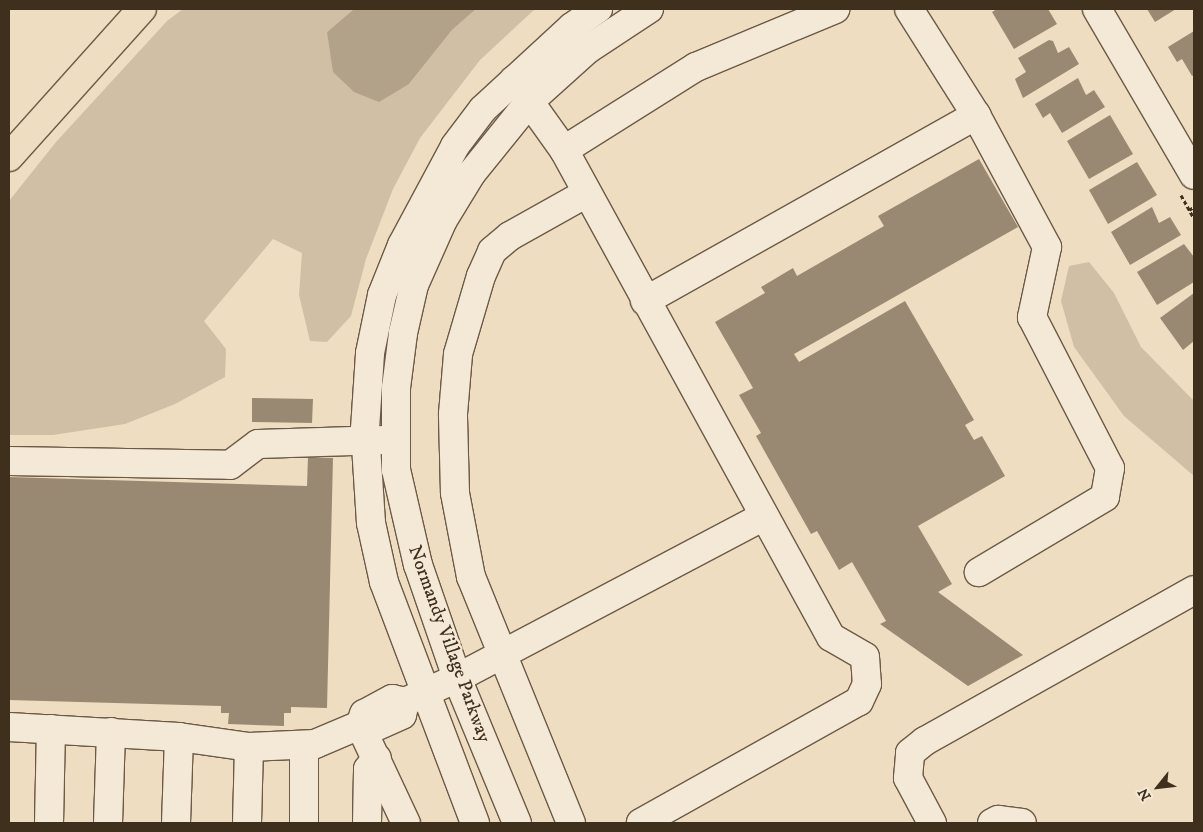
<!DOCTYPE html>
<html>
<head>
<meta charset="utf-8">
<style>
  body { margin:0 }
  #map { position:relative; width:1203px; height:832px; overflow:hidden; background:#eeddc0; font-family:"IM FELL DW Pica",serif }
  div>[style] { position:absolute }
  .green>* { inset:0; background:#d0bfa4 }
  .water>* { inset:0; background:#b2a289 }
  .building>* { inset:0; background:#9a8972 }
  .path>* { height:3px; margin-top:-1.5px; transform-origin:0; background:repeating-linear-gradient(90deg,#3f2f1d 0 4px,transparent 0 6.5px) }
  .roads { filter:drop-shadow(1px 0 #6b5a46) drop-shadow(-1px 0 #6b5a46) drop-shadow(0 1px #6b5a46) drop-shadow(0 -1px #6b5a46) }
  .minor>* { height:28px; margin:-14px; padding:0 14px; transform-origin:14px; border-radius:14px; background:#f4e9d6 }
  .highway>* { height:28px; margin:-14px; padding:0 14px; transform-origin:14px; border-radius:14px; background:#eeddc0 }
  span { translate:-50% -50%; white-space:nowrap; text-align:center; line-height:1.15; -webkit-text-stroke:4.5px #f4e9d6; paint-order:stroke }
  .street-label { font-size:19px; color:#3f2f1d }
  .frame { position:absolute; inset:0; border:10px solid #3f2f1d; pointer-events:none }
  .north { position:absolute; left:1133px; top:762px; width:50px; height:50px; -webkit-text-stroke:4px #f4e9d6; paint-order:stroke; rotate:241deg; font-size:14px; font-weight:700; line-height:20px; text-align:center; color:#3f2f1d }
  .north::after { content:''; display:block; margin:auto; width:18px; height:22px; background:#3f2f1d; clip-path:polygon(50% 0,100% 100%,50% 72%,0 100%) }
</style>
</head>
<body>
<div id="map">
  <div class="green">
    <div style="clip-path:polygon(183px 9px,354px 9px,327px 32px,409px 84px,452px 30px,476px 9px,535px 9px,480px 60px,420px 138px,393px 189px,366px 259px,351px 316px,327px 342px,310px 341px,299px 295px,302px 253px,273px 239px,204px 321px,226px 349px,225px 377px,175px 404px,125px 424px,53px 435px,9px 435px,9px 201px,56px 142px,167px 21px)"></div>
    <div style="clip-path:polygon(1089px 262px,1114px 293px,1141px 347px,1194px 401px,1194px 476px,1124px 416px,1074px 347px,1061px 301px,1069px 266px)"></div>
  </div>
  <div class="water">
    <div style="clip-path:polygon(354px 9px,476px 9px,452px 30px,409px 84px,379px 102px,354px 92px,333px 72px,327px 32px)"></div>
  </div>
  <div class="building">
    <div style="clip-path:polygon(997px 9px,1048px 9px,1057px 24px,1014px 49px,992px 12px)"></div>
    <div style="clip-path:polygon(1147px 9px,1176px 9px,1155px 22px)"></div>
    <div style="clip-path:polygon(1194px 31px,1194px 75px,1192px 76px,1182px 59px,1177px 62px,1168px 47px)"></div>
    <div style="clip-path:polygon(1049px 40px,1053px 41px,1058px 53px,1069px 47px,1079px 64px,1023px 98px,1015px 79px,1026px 72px,1018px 58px)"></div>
    <div style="clip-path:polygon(1078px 78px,1086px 95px,1094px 90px,1105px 107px,1062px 133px,1050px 113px,1043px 118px,1035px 104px)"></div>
    <div style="clip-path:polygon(1110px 115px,1133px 154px,1089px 179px,1067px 141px)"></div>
    <div style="clip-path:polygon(979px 159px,1018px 227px,794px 354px,799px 362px,905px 301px,974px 420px,965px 425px,974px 440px,982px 436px,1005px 476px,918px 526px,952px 584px,938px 592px,1023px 655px,968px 686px,880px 624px,886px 621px,852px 562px,839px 570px,817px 531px,811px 534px,756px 436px,761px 433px,739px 395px,753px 388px,715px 322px,765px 293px,761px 287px,793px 268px,797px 276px,884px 226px,878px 216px)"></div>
    <div style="clip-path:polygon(1137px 162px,1157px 195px,1108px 224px,1089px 190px)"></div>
    <div style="clip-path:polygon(1152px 207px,1159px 223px,1170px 217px,1181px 235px,1130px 265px,1111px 232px)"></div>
    <div style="clip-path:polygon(1184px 244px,1194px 257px,1194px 282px,1157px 305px,1137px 272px)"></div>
    <div style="clip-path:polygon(1194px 293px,1194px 341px,1183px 350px,1160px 318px)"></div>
    <div style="clip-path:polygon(252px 398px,313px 399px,312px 423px,252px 422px)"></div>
    <div style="clip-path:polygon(308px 457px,333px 458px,327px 708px,291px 707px,291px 713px,284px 713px,284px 726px,228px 724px,229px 713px,221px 713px,221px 706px,9px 700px,9px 477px,307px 486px)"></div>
  </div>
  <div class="path">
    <div style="left:1181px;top:195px;width:26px;rotate:61deg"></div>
    <div style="left:1189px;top:210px;width:6px;rotate:-31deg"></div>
  </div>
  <div class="roads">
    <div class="minor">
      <div style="left:1097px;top:9px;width:192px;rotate:59.7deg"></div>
      <div style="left:514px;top:80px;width:86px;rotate:54.5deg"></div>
      <div style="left:564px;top:150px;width:555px;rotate:61.27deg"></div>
      <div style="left:831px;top:637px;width:39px;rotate:30deg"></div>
      <div style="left:865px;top:657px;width:27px;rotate:86deg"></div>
      <div style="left:867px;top:684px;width:19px;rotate:115deg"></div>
      <div style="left:859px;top:701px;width:250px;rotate:150.8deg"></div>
      <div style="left:976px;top:115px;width:150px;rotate:61.7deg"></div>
      <div style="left:1047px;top:247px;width:72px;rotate:102.1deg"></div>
      <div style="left:1032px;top:317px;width:170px;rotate:62.7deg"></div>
      <div style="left:1110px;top:468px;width:29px;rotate:100deg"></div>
      <div style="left:1105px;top:497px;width:147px;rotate:149.2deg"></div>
      <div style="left:564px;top:150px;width:156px;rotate:-32.2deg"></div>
      <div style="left:696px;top:67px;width:151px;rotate:-22.6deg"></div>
      <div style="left:645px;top:301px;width:380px;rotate:-29.3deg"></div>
      <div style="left:976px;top:115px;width:125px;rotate:-122.3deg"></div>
      <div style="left:9px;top:461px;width:221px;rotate:1deg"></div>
      <div style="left:230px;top:465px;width:35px;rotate:-37deg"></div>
      <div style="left:258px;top:444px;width:127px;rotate:-1.8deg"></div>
      <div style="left:405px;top:702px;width:13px;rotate:103deg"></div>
      <div style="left:402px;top:715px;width:32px;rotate:156deg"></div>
      <div style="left:373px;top:728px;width:13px;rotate:-167deg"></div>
      <div style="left:360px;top:725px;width:12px;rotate:-70deg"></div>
      <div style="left:364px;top:714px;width:32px;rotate:-28deg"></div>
      <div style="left:392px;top:699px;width:13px;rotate:13deg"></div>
      <div style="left:405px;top:702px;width:57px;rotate:-24.8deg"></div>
      <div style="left:457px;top:678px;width:347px;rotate:-27.8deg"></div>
      <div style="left:9px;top:727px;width:170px;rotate:3.4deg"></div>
      <div style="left:179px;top:737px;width:71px;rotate:8.1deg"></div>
      <div style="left:249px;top:747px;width:66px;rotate:-2.6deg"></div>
      <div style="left:315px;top:744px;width:49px;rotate:-22.9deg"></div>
      <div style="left:360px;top:725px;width:108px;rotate:64.9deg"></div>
      <div style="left:49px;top:823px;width:94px;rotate:-88.8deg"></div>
      <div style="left:108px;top:823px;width:91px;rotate:-88.1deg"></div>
      <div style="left:176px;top:823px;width:86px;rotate:-88deg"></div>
      <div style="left:247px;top:823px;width:76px;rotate:-88.5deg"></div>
      <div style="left:304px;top:823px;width:78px;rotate:-90deg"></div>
      <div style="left:367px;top:823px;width:54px;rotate:-88.9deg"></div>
      <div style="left:368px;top:769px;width:14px;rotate:-51deg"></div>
      <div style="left:475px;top:823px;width:258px;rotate:-110.7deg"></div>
      <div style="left:384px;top:582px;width:60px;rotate:-102.4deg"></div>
      <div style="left:371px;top:523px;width:94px;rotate:-93.7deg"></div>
      <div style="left:365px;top:429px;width:76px;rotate:-86.2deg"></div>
      <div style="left:370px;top:353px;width:59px;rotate:-78.3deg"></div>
      <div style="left:382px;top:295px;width:54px;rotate:-68.2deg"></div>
      <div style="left:402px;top:245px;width:112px;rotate:-61.8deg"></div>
      <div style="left:455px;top:146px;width:46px;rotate:-52.9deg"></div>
      <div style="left:483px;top:109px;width:121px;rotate:-42.7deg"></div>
      <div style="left:572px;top:27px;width:32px;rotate:-35deg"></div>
      <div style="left:517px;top:823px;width:157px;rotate:-112.5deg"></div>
      <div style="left:457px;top:678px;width:120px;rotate:-109deg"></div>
      <div style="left:418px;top:565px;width:98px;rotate:-103deg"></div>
      <div style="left:396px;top:470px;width:82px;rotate:-90deg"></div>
      <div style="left:396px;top:388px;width:55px;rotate:-82.7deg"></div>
      <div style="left:403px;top:333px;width:49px;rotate:-77.1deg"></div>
      <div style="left:414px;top:285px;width:71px;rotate:-66deg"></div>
      <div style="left:443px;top:220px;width:54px;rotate:-58.7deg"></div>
      <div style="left:471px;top:174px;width:94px;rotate:-51.1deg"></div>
      <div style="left:530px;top:101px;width:78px;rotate:-41.9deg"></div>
      <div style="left:588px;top:49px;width:73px;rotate:-33.3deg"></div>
      <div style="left:571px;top:823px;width:266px;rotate:-112.1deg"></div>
      <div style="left:471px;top:577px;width:86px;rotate:-100.8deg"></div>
      <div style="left:455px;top:493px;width:79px;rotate:-91.5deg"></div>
      <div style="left:453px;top:414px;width:60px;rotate:-85.2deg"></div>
      <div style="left:458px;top:354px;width:81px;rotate:-73.6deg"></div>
      <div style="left:481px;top:276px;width:27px;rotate:-66deg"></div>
      <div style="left:492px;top:251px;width:23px;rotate:-40deg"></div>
      <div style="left:510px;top:236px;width:88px;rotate:-29.2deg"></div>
      <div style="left:932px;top:823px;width:51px;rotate:-118.1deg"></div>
      <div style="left:908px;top:778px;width:25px;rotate:-85deg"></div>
      <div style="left:910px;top:753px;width:19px;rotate:-39deg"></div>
      <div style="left:925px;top:741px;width:308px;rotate:-29.3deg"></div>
      <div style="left:992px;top:823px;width:7px;rotate:-27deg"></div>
      <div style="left:998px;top:820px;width:24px;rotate:7deg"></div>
    </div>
    <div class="highway">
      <div style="left:9px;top:157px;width:199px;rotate:-48.1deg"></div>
    </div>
  </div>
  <div class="street-label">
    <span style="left:449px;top:644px;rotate:70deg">Normandy Village Parkway</span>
  </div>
  <div class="frame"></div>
  <div class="north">N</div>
</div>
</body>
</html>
